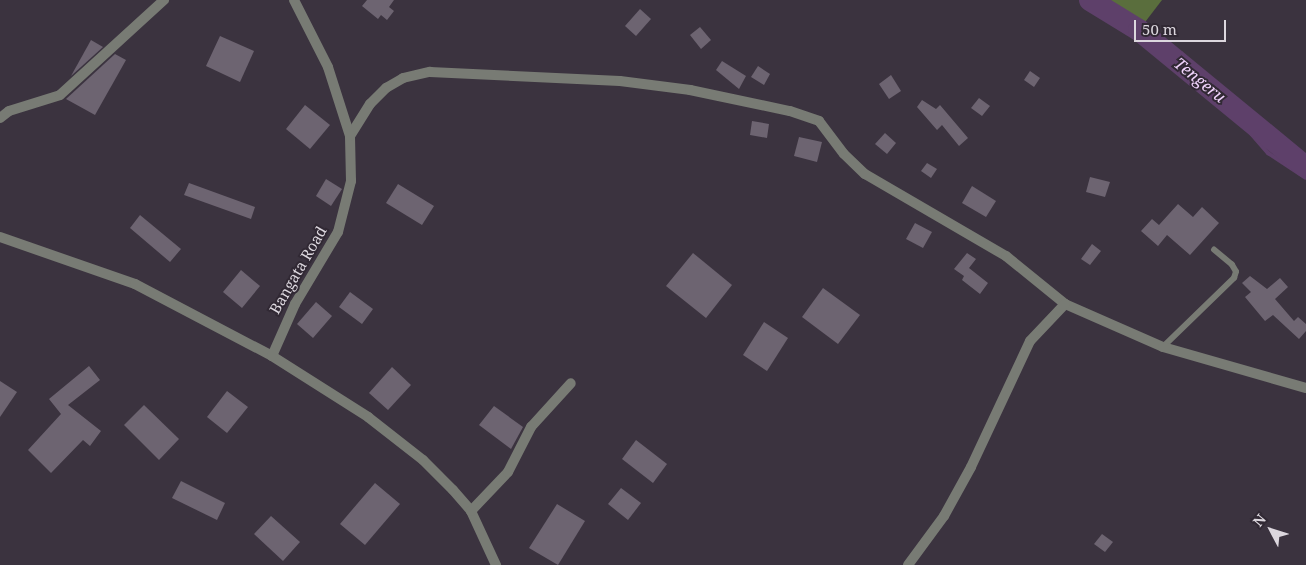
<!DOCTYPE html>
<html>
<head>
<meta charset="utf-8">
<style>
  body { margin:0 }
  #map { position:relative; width:1306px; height:565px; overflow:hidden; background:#3b333f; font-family:"Noto Serif",serif }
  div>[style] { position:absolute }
  .forest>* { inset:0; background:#5a6e3d }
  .stream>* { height:4px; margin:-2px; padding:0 2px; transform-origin:2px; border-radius:2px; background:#5e406a }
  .river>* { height:22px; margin:-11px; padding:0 11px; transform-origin:11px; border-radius:11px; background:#5e406a }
  .building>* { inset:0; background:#6d6471 }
  .service>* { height:5.5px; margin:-2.75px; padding:0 2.75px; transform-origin:2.75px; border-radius:2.75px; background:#787b74 }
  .minor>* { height:10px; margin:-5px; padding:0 5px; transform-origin:5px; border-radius:5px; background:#787b74 }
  span { translate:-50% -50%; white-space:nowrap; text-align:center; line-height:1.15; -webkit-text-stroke:4px #312934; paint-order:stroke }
  .street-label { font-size:15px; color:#dcd7de }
  .water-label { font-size:16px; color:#f0d3fc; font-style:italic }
  .north { position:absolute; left:1246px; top:505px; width:50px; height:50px; -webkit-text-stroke:4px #312934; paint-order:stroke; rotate:310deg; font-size:14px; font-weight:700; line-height:20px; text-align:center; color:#dcd7de }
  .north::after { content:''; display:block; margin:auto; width:18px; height:22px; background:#dcd7de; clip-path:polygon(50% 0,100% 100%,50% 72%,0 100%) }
  .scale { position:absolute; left:1134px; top:20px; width:92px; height:22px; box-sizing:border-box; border:2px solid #dcd7de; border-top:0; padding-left:6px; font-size:15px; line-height:18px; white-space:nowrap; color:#dcd7de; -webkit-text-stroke:4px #312934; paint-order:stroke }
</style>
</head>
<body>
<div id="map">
  <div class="forest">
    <div style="clip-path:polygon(1086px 0,1162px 0,1139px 30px)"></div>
  </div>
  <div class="stream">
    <div style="left:1086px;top:0;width:109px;rotate:29.2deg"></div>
    <div style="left:1181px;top:53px;width:133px;rotate:49deg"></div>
    <div style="left:1268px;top:153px;width:45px;rotate:33.3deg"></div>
  </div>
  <div class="river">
    <div style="left:1090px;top:0;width:57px;rotate:31.5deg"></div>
    <div style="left:1139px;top:30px;width:216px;rotate:39.4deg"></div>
  </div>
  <div class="building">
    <div style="clip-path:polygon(367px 0,394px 0,389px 7px,394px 11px,387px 20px,381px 15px,378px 19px,362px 6px)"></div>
    <div style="clip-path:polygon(640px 9px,651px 19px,636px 36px,625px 26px)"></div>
    <div style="clip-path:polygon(700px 27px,711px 40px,701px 49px,690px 35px)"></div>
    <div style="clip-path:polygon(220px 36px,254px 51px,240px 82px,206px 66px)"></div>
    <div style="clip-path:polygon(91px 40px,103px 47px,71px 76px)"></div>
    <div style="clip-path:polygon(115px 54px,126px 60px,95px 115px,66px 99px)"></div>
    <div style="clip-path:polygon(722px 61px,746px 76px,739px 89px,716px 70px)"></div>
    <div style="clip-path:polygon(758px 66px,770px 74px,764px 85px,751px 77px)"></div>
    <div style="clip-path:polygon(1030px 71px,1040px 78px,1034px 87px,1024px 80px)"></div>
    <div style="clip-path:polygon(891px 75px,901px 91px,889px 99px,879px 84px)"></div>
    <div style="clip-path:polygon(979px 98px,990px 106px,982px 116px,971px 108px)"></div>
    <div style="clip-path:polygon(922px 100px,936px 109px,940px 105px,968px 138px,959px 146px,942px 125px,937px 130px,917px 107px)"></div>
    <div style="clip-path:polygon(305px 105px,330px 125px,310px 149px,286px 129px)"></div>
    <div style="clip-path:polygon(752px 121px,769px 124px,767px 138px,750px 135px)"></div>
    <div style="clip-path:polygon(885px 133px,896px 143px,887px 154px,875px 144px)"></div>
    <div style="clip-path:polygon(799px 137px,822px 142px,817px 162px,794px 156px)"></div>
    <div style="clip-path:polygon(927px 163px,937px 169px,931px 178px,921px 171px)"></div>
    <div style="clip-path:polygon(1090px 177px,1110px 182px,1105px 197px,1086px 192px)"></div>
    <div style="clip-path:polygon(326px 179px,342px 189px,331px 206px,316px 196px)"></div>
    <div style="clip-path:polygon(189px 183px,255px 207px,251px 219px,184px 195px)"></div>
    <div style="clip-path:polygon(398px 184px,434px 206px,422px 225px,386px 203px)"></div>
    <div style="clip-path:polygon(972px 186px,996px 201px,986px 217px,962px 203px)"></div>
    <div style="clip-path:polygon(1178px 204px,1193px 217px,1202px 207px,1219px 223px,1190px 255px,1167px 235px,1158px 246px,1141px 231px,1152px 219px,1159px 225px)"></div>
    <div style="clip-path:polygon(140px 215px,181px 249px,170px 262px,130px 228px)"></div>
    <div style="clip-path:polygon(915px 223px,932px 232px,923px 248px,906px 239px)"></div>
    <div style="clip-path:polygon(1092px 244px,1101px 251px,1090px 265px,1081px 259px)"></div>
    <div style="clip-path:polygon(693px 253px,732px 285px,706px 318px,666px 286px)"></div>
    <div style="clip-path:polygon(967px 253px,976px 259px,969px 268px,988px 283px,980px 294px,962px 280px,964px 276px,954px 269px)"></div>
    <div style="clip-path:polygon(241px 270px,260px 286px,242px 308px,223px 292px)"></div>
    <div style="clip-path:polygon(1250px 276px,1267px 289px,1280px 278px,1288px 287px,1275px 299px,1294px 321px,1298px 317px,1306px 324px,1306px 331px,1299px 339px,1273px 315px,1265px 321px,1245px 297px,1251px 292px,1242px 283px)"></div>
    <div style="clip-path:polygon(823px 288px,860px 315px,838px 344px,802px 317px)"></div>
    <div style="clip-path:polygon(350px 292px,373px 309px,362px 324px,339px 307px)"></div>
    <div style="clip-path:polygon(316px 302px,332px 316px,313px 338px,297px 324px)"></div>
    <div style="clip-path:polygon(764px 322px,788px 338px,767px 371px,743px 355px)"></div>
    <div style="clip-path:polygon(89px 366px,100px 380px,68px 405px,101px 431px,90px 446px,83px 440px,51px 473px,28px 450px,61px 414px,49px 399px)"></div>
    <div style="clip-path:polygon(392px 367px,411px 385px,388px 410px,369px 393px)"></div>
    <div style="clip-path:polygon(0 381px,17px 392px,0 417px)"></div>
    <div style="clip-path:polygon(227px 391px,248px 407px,227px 433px,207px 417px)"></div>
    <div style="clip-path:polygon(144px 405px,179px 439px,159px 460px,124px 425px)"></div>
    <div style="clip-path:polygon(494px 406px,523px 427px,511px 449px,479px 425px)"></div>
    <div style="clip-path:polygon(636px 440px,667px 464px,653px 483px,622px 459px)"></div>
    <div style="clip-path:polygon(181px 481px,225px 503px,217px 520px,172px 498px)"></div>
    <div style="clip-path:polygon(375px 483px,400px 504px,365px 545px,340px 524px)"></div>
    <div style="clip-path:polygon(621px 488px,641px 503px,628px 520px,608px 504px)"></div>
    <div style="clip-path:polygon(557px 504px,585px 521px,558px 565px,529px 548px)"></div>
    <div style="clip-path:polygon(271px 516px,300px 542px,283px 561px,254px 534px)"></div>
    <div style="clip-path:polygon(1102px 534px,1113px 542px,1105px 552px,1094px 544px)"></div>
  </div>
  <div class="service">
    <div style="left:1163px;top:347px;width:99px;rotate:-44.2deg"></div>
    <div style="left:1234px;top:278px;width:6px;rotate:-72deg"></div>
    <div style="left:1236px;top:272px;width:8px;rotate:-120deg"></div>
    <div style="left:1232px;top:265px;width:23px;rotate:-140deg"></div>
  </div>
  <div class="minor">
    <div style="left:0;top:118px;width:11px;rotate:-38deg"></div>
    <div style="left:9px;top:111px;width:53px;rotate:-17.4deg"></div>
    <div style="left:60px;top:95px;width:141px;rotate:-42.4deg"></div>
    <div style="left:350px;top:136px;width:38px;rotate:-58deg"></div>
    <div style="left:370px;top:104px;width:23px;rotate:-45deg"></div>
    <div style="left:386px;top:88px;width:20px;rotate:-30deg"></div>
    <div style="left:403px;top:78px;width:28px;rotate:-13deg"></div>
    <div style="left:430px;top:72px;width:190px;rotate:2.7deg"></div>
    <div style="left:620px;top:81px;width:71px;rotate:7.3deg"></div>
    <div style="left:690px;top:90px;width:102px;rotate:11.9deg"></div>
    <div style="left:790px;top:111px;width:31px;rotate:19deg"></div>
    <div style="left:819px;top:121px;width:41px;rotate:52.9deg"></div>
    <div style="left:844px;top:154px;width:29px;rotate:44deg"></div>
    <div style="left:865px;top:174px;width:163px;rotate:30.2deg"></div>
    <div style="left:1006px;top:256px;width:76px;rotate:39.1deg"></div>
    <div style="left:1065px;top:304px;width:107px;rotate:23.7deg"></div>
    <div style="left:1163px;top:347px;width:149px;rotate:16deg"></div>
    <div style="left:0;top:237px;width:143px;rotate:19.2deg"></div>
    <div style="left:135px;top:284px;width:155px;rotate:27.7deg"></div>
    <div style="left:272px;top:356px;width:114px;rotate:32.4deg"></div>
    <div style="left:368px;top:417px;width:70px;rotate:38deg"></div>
    <div style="left:423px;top:460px;width:42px;rotate:45deg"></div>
    <div style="left:453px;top:490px;width:28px;rotate:49deg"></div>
    <div style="left:471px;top:511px;width:60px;rotate:65.2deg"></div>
    <div style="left:272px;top:356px;width:57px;rotate:-66.1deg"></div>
    <div style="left:295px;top:304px;width:84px;rotate:-59.2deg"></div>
    <div style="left:338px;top:232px;width:53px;rotate:-75.7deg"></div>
    <div style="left:351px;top:181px;width:45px;rotate:-91.3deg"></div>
    <div style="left:350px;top:136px;width:72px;rotate:-107.7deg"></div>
    <div style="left:328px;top:67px;width:75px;rotate:-116.9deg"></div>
    <div style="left:471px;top:511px;width:54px;rotate:-46.5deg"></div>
    <div style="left:508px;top:472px;width:51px;rotate:-62.9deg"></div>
    <div style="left:531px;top:427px;width:59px;rotate:-47.7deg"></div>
    <div style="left:908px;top:565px;width:61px;rotate:-53.7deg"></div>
    <div style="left:944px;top:516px;width:56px;rotate:-61.1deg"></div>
    <div style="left:971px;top:467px;width:139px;rotate:-64.9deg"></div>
    <div style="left:1030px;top:341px;width:51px;rotate:-46.6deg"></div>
  </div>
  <div class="street-label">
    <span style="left:298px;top:270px;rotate:-60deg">Bangata Road</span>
  </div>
  <div class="water-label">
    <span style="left:1200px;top:80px;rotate:39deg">Tengeru</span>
  </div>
  <div class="north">N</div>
  <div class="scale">50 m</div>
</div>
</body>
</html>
